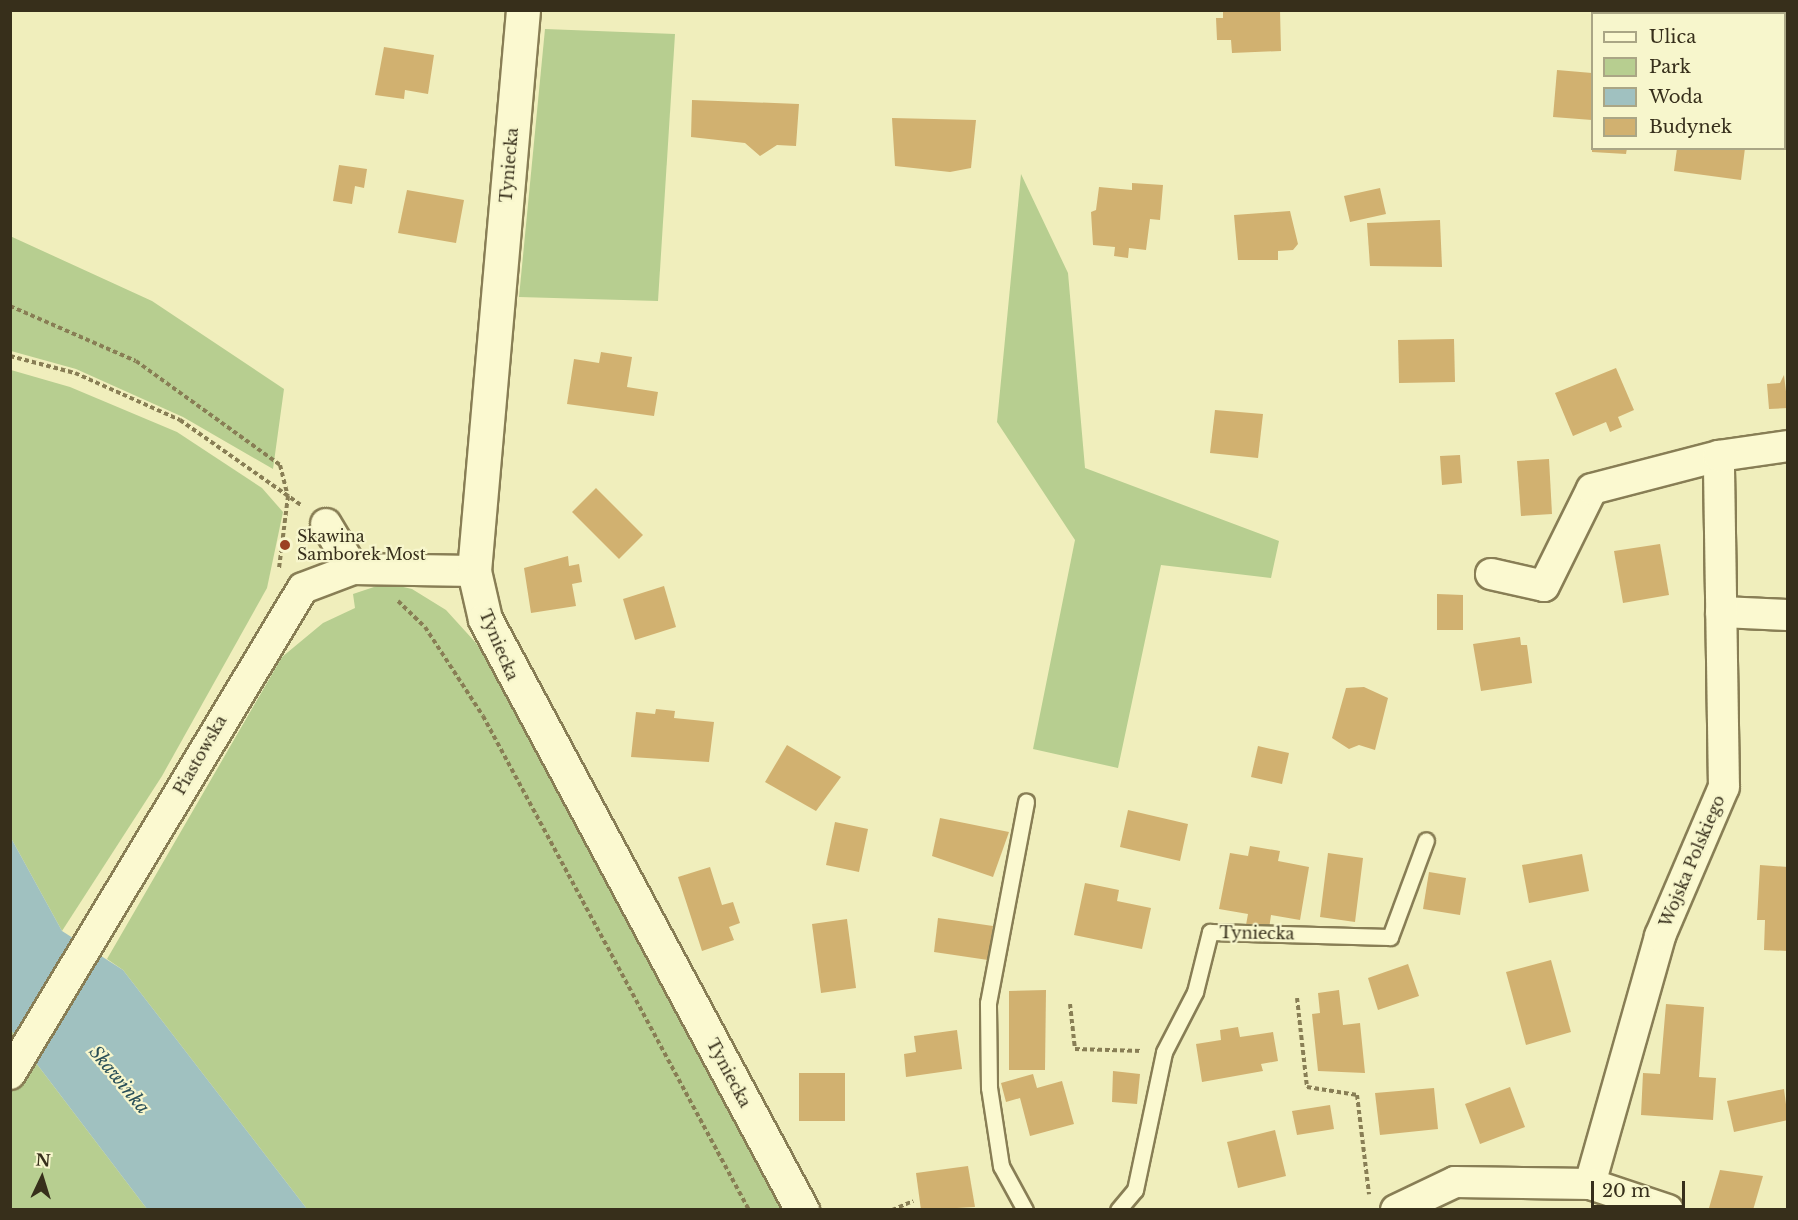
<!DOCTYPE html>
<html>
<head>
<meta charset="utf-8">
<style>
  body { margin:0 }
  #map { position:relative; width:1798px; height:1220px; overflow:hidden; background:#f0eebc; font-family:"Libre Baskerville",serif }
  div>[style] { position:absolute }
  .green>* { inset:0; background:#b7ce90 }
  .water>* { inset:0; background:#a0c1c0 }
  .building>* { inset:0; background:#d1b170 }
  .path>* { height:4px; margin-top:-2px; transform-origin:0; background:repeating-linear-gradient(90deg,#887e55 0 4.5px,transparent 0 7.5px) }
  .roads { filter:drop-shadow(2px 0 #887e55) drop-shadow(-2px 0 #887e55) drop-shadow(0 2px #887e55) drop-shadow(0 -2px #887e55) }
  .lane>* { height:15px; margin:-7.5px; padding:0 7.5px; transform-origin:7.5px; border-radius:7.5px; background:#fbf9d0 }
  .street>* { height:30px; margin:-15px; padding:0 15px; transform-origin:15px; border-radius:15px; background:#fbf9d0 }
  .secondary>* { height:33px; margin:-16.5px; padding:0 16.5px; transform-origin:16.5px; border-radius:16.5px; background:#fbf9d0 }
  .dots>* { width:16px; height:16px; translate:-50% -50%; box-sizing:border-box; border:3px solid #f7f6cc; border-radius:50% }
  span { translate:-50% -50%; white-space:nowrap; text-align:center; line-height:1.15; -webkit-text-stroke:4.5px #f7f6cc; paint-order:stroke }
  .street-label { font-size:16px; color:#372f1b }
  .poi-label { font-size:16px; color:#372f1b }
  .left { translate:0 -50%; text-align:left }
  .water-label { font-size:18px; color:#294f58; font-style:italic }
  .frame { position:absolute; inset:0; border:12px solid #372f1b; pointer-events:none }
  .legend { position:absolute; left:1591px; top:12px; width:195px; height:138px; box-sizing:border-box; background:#f7f6cc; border:2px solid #aaa685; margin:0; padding:8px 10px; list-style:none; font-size:18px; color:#372f1b }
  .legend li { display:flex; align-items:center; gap:12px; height:30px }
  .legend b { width:30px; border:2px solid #aaa685 }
  .north { position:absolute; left:12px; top:1148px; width:60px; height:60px; -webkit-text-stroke:4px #f7f6cc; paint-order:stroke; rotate:4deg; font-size:16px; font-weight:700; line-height:24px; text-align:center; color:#372f1b }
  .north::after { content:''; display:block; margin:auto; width:21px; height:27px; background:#372f1b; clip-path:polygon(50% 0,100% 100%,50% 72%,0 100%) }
  .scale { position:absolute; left:1591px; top:1181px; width:94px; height:27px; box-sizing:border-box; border:3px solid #372f1b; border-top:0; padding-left:8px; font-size:18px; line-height:21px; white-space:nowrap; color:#372f1b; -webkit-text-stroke:4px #f7f6cc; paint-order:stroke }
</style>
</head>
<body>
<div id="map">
  <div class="green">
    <div style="clip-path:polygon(545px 29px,675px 34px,658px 301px,519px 297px)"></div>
    <div style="clip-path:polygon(1021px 174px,1068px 273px,1085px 468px,1279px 541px,1271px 578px,1161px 565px,1118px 768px,1033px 749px,1075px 540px,997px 422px)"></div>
    <div style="clip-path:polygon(10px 236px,152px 301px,284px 389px,273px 469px,183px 417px,76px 369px,11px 351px)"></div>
    <div style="clip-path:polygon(11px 370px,70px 387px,177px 432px,262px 488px,283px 512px,267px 588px,162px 776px,62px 931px,11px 838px)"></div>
    <div style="clip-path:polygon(386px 583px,412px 589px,446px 610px,476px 643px,511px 695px,789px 1209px,307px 1209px,123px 970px,107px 959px,282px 657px,323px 623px,355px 608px,353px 594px)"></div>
    <div style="clip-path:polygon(11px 1030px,147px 1209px,11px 1209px)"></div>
  </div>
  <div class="water">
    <div style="clip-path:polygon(11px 838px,62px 931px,123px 970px,307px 1209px,147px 1209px,11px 1030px)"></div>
  </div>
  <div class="building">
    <div style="clip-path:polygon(1223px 10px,1280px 10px,1281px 51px,1232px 53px,1231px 40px,1217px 40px,1216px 18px,1223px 18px)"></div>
    <div style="clip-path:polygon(384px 47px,434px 55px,428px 94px,405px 90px,404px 99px,375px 95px)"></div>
    <div style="clip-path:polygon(1557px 70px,1592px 73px,1592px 120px,1553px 117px)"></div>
    <div style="clip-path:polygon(692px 100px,799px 104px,796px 146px,777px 145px,760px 156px,745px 143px,691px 137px)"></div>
    <div style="clip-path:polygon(892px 118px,976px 120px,971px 168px,950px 172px,895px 166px)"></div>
    <div style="clip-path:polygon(1592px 148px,1627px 148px,1626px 154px,1592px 152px)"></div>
    <div style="clip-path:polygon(1677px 148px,1745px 148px,1741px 180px,1674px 171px)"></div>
    <div style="clip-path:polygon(339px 165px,367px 169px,364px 188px,355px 186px,352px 204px,333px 201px)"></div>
    <div style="clip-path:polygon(1132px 183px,1163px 185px,1160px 220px,1150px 219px,1146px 250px,1129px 248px,1128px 258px,1114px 256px,1115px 247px,1093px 245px,1091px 212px,1096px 210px,1099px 187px,1132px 190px)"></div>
    <div style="clip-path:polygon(1380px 188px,1386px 214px,1350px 222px,1344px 196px)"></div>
    <div style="clip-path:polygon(407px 190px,464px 200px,456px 243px,398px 233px)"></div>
    <div style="clip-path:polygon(1290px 211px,1298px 244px,1293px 250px,1278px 251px,1278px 260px,1238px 260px,1234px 215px)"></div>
    <div style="clip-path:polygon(1440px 220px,1442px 267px,1370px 266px,1367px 223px)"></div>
    <div style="clip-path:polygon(1454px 339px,1455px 382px,1399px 383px,1398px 340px)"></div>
    <div style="clip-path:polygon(601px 352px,632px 357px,627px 387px,658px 392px,654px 416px,567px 404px,574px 359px,599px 363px)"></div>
    <div style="clip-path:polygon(1616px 368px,1634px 410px,1618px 417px,1622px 427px,1610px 432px,1606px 422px,1573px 436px,1555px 393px)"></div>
    <div style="clip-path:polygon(1784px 375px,1788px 408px,1769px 409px,1767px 384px,1780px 383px)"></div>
    <div style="clip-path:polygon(1215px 410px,1263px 414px,1258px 458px,1210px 453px)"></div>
    <div style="clip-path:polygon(1460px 455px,1462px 483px,1442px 485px,1440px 456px)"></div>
    <div style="clip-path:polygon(1549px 459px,1552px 514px,1521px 516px,1517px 461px)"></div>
    <div style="clip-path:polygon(596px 488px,643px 535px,619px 559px,572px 512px)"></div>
    <div style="clip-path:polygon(1660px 544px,1669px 595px,1623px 603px,1614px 551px)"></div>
    <div style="clip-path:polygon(568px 556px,569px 566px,579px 564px,582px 582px,572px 584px,576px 606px,531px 613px,524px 568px)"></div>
    <div style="clip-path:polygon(664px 586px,676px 627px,635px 640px,623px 599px)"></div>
    <div style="clip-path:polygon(1437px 594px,1463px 595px,1463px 630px,1437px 630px)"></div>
    <div style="clip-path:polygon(1520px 637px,1521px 645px,1527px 645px,1532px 683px,1481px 691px,1473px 644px)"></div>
    <div style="clip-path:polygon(1364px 687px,1388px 698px,1375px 750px,1359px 745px,1349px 749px,1332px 738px,1346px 688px)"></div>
    <div style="clip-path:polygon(656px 709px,675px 711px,674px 718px,714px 722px,709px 762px,631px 757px,636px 712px,655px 714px)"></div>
    <div style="clip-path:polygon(787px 745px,841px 777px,816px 811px,765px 782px)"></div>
    <div style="clip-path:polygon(1258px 746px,1289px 753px,1282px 784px,1251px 777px)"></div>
    <div style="clip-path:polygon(1128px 810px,1188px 824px,1180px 861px,1120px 847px)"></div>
    <div style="clip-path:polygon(940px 818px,1009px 832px,993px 877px,932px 856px)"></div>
    <div style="clip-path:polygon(835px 822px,868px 829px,859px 872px,826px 865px)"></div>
    <div style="clip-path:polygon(1250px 846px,1280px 851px,1278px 861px,1309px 867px,1300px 920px,1271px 915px,1269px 929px,1246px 925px,1248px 914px,1219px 909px,1230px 853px,1248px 856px)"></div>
    <div style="clip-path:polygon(1328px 853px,1363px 858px,1355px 922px,1320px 917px)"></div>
    <div style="clip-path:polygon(1582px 854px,1589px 891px,1529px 903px,1522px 865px)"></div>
    <div style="clip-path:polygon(1760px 865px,1788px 867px,1788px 951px,1764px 950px,1765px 920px,1757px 920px)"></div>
    <div style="clip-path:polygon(710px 867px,722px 905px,733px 902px,740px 923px,729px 927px,734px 940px,702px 951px,678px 877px)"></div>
    <div style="clip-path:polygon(1429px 872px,1466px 878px,1460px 915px,1423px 909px)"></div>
    <div style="clip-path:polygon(1085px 883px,1119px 890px,1117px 901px,1151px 908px,1142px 949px,1074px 935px)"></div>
    <div style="clip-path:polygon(938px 918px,993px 926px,988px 960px,934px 952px)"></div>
    <div style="clip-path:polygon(847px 919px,856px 988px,821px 993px,812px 924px)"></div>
    <div style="clip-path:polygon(1551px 960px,1571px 1032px,1526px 1045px,1506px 972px)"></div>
    <div style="clip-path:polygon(1408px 964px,1419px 996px,1378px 1010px,1368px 978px)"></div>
    <div style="clip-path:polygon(1046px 990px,1045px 1070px,1009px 1070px,1009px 991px)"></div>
    <div style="clip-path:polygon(1339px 990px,1343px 1025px,1360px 1023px,1365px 1073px,1318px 1071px,1312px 1014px,1320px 1013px,1318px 993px)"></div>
    <div style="clip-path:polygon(1666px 1004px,1704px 1007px,1699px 1077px,1716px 1078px,1713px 1120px,1641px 1115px,1643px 1073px,1660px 1074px)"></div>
    <div style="clip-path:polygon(1238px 1027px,1240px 1037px,1273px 1032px,1278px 1061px,1261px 1064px,1263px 1071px,1202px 1082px,1196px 1044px,1221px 1040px,1220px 1030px)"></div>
    <div style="clip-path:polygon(957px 1030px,962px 1069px,906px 1077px,904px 1054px,916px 1052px,914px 1036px)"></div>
    <div style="clip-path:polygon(1113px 1071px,1140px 1074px,1137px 1104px,1112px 1102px)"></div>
    <div style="clip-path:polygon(799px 1073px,845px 1073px,845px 1121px,799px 1121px)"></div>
    <div style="clip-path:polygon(1033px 1074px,1037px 1088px,1062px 1081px,1074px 1124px,1030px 1136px,1020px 1098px,1006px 1102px,1001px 1083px)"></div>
    <div style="clip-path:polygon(1510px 1087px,1525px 1127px,1480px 1144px,1465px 1104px)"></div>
    <div style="clip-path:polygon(1434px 1088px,1438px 1129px,1380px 1135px,1375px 1093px)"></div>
    <div style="clip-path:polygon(1784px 1089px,1788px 1120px,1734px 1132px,1727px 1101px)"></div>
    <div style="clip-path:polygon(1330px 1105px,1334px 1129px,1297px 1135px,1292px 1111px)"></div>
    <div style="clip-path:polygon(1275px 1130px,1286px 1176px,1238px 1188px,1227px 1142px)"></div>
    <div style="clip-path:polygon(968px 1166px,975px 1207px,921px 1210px,916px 1173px)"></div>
    <div style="clip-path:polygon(1720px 1170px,1763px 1176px,1753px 1210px,1709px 1208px)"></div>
  </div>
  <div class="path">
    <div style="left:10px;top:306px;width:137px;rotate:23.6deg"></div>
    <div style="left:136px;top:361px;width:178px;rotate:35.8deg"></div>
    <div style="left:280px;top:465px;width:32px;rotate:76deg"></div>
    <div style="left:288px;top:496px;width:73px;rotate:97.1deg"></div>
    <div style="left:10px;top:356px;width:67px;rotate:14.7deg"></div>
    <div style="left:75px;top:373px;width:115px;rotate:24.1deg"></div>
    <div style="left:180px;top:420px;width:148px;rotate:35.1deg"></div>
    <div style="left:398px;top:601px;width:37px;rotate:44deg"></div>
    <div style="left:425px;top:627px;width:106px;rotate:56.9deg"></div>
    <div style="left:483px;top:716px;width:561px;rotate:61.7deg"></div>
    <div style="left:1297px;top:998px;width:90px;rotate:83.6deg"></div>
    <div style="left:1307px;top:1087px;width:51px;rotate:9.1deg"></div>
    <div style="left:1357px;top:1095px;width:100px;rotate:83.1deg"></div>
    <div style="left:1070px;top:1004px;width:45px;rotate:83.7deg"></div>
    <div style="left:1075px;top:1049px;width:67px;rotate:1.7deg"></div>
    <div style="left:892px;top:1210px;width:23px;rotate:-23deg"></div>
  </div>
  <div class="roads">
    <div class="lane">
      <div style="left:1025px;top:1210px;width:50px;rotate:-118.6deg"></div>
      <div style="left:1001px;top:1166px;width:79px;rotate:-98.7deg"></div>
      <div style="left:989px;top:1088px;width:85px;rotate:-90.7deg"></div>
      <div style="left:988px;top:1003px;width:205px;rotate:-79.3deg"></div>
      <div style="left:1118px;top:1210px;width:26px;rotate:-50deg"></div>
      <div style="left:1135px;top:1190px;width:141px;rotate:-78.1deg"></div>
      <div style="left:1164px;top:1052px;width:68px;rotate:-62.7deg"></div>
      <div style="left:1195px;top:992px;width:62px;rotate:-76deg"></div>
      <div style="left:1210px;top:932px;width:180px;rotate:1.6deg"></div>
      <div style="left:1390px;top:937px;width:103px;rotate:-69.6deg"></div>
    </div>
    <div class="street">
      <div style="left:326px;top:524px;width:52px;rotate:59deg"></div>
      <div style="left:1491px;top:574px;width:54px;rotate:12.8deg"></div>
      <div style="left:1544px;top:586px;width:108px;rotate:-63.7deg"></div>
      <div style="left:1592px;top:489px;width:131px;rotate:-14.6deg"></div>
      <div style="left:1721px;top:612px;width:67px;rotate:2.6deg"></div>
      <div style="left:10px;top:1074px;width:567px;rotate:-58.92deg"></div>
      <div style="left:303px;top:588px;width:53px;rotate:-20.8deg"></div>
      <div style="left:353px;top:569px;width:121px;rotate:0.9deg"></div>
      <div style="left:1590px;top:1184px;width:258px;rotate:-74.2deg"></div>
      <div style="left:1660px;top:936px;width:162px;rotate:-66.8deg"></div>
      <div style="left:1724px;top:787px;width:331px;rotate:-90.9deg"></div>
      <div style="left:1719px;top:456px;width:70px;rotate:-8.2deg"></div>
      <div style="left:1396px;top:1210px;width:65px;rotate:-25.4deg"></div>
      <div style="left:1455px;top:1182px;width:135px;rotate:0.8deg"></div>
      <div style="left:1590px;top:1184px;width:82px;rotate:18.4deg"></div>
    </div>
    <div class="secondary">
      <div style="left:523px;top:10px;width:563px;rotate:94.99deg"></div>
      <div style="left:474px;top:571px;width:49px;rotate:77.1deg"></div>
      <div style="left:485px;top:619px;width:671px;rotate:61.79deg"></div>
    </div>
  </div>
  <div class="dots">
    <div style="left:285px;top:545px;background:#9b4022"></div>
  </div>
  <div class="street-label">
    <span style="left:509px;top:165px;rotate:-85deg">Tyniecka</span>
    <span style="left:499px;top:645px;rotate:67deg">Tyniecka</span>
    <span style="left:200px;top:755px;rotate:-60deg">Piastowska</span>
    <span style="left:1692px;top:861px;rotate:-67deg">Wojska Polskiego</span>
    <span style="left:1257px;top:933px;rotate:1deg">Tyniecka</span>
    <span style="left:729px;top:1073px;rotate:62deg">Tyniecka</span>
  </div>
  <div class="poi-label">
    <span class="left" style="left:297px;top:545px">Skawina<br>Samborek Most</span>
  </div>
  <div class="water-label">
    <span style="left:119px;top:1080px;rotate:50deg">Skawinka</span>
  </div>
  <div class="frame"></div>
  <ul class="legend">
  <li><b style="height:8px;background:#fbf9d0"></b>Ulica</li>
  <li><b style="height:16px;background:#b7ce90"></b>Park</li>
  <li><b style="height:16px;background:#a0c1c0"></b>Woda</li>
  <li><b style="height:16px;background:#d1b170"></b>Budynek</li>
  </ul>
  <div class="north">N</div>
  <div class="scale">20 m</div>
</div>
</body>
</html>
